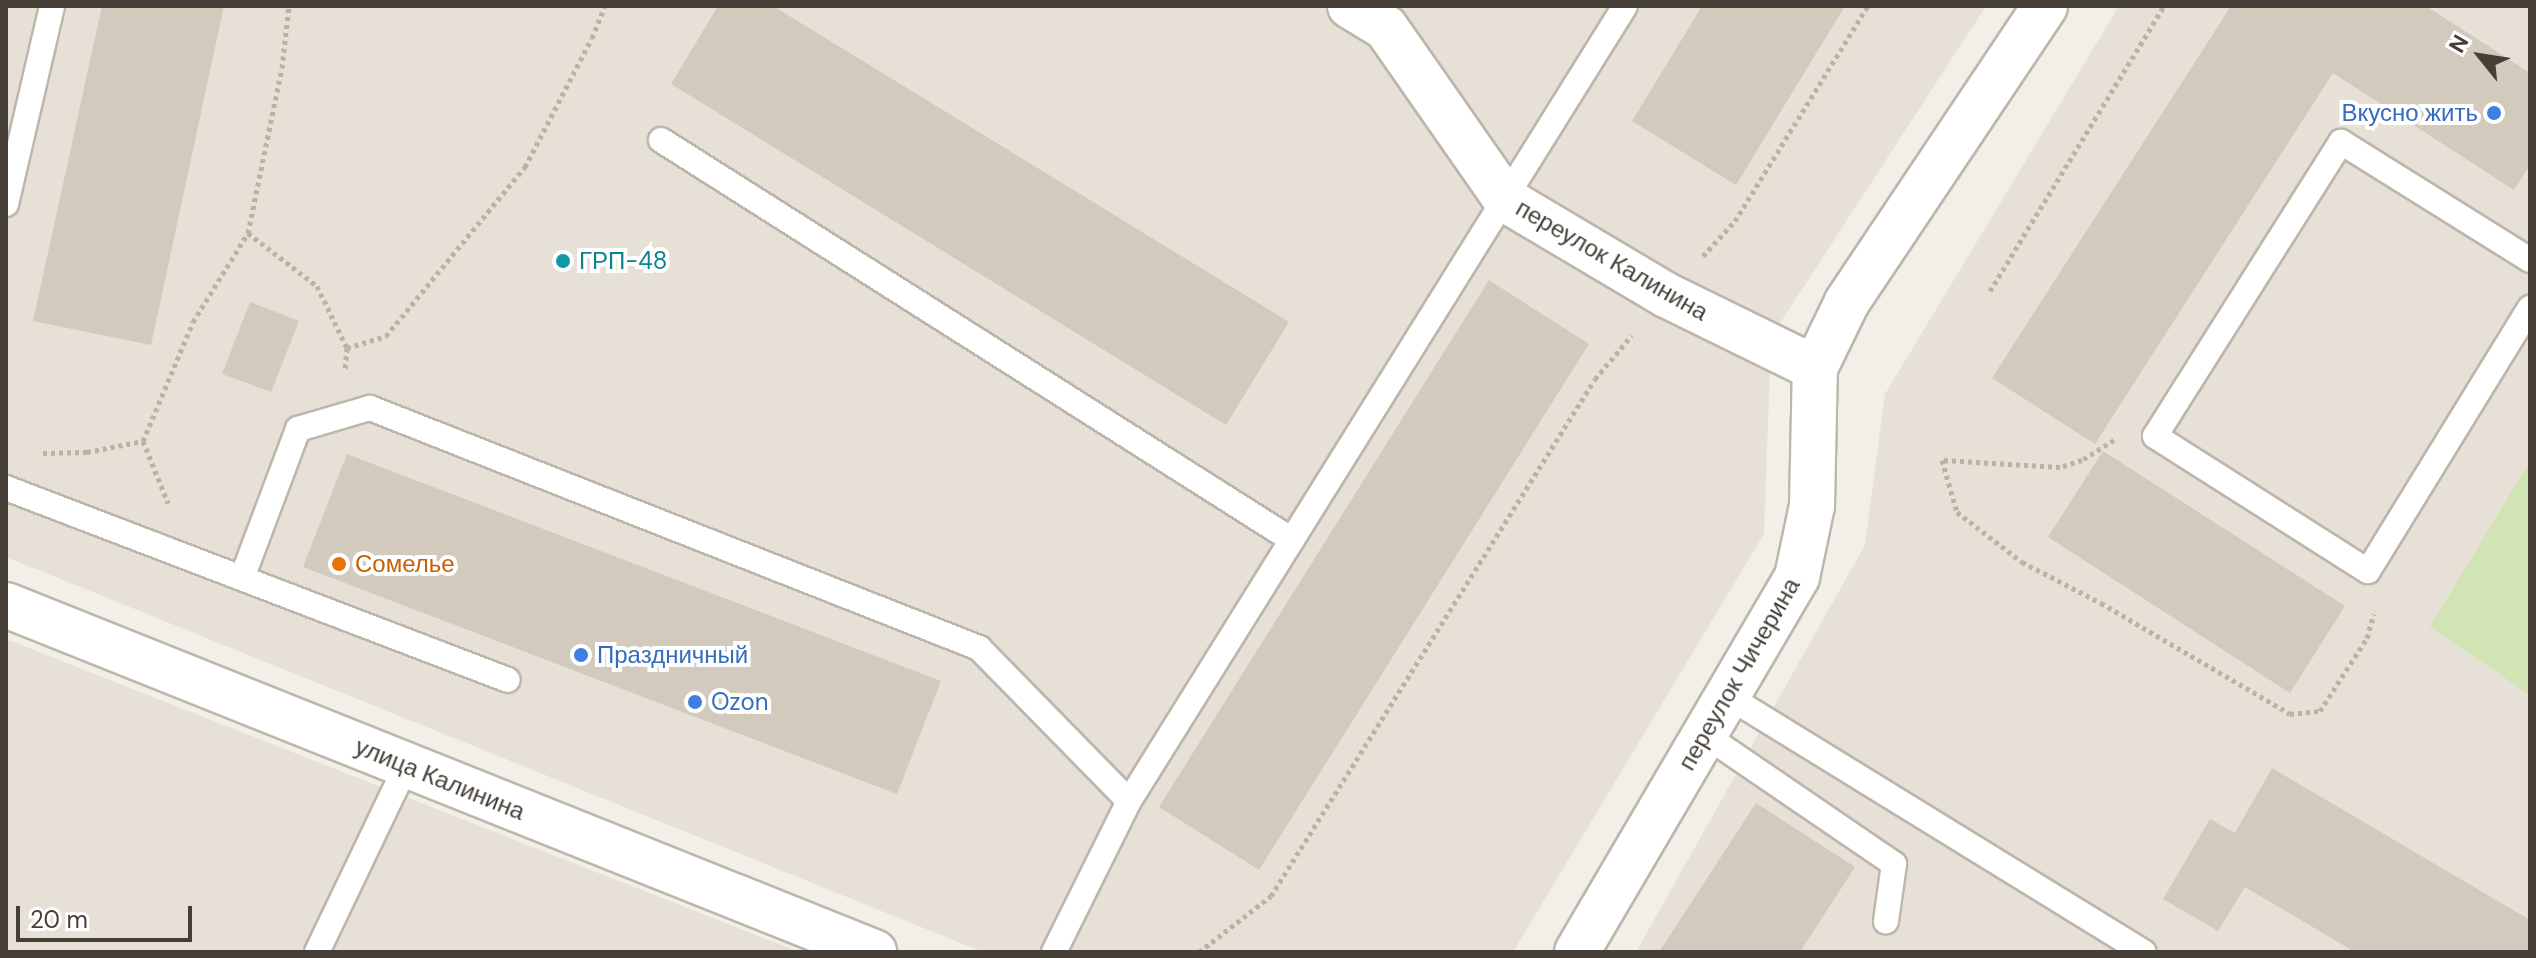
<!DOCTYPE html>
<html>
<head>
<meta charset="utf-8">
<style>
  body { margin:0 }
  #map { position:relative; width:2536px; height:958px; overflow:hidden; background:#f2efe8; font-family:"DM Sans",sans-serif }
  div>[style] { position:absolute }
  .residential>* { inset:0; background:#e6e0d6 }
  .green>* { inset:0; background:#d0e4b4 }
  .building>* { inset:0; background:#d3cabe }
  .path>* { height:5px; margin-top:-2.5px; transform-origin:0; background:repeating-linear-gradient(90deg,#beb19d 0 4px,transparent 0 8px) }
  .roads { filter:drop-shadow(2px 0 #bdb6ab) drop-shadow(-2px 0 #bdb6ab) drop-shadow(0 2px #bdb6ab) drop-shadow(0 -2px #bdb6ab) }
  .service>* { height:24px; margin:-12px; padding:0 12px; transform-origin:12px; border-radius:12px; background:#fff }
  .minor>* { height:44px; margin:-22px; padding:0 22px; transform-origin:22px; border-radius:22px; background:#fff }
  .dots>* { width:22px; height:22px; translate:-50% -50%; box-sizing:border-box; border:4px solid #fff; border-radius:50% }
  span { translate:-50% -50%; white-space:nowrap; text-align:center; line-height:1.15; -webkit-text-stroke:8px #fff; paint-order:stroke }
  .shop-label { font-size:24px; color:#366cbe }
  .right { translate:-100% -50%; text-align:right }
  .left { translate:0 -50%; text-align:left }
  .street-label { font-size:24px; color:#453f37 }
  .culture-label { font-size:24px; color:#0d838f }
  .food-label { font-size:24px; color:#c56008 }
  .frame { position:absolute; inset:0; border:8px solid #453f37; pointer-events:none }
  .north { position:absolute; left:2440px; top:16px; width:80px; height:80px; -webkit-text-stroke:6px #fff; paint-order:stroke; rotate:300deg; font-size:22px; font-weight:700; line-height:32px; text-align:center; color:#453f37 }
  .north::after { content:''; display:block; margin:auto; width:28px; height:36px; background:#453f37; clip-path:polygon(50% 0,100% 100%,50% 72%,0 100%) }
  .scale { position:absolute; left:16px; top:906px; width:176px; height:36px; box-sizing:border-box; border:4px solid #453f37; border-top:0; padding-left:10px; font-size:24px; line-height:28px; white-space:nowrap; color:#453f37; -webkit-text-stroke:6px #fff; paint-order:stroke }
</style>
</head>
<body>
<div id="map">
  <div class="residential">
    <div style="clip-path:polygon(6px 6px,1986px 6px,1771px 337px,1764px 534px,1513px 952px,983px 952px,6px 557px)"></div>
    <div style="clip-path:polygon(2119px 6px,2530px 6px,2530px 952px,1636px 952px,1865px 545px,1885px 394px)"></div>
    <div style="clip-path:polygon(6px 639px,799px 952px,6px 952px)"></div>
  </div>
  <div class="green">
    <div style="clip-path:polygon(2530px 461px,2530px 695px,2430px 627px)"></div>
  </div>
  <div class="building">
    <div style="clip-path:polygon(102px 6px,224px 6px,151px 345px,33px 321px)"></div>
    <div style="clip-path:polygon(718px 6px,773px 6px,1289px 322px,1226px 425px,671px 84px)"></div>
    <div style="clip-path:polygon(1702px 6px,1845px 6px,1736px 185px,1632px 121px)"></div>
    <div style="clip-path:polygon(2231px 6px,2426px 6px,2530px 73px,2530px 165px,2514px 190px,2333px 73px,2095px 444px,1992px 378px)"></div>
    <div style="clip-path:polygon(1489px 280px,1589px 344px,1259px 870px,1159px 807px)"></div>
    <div style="clip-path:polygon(250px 302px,299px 321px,271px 392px,222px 374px)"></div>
    <div style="clip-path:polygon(2103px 451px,2345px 606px,2290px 693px,2048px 537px)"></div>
    <div style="clip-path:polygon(347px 454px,941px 681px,897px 794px,303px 567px)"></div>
    <div style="clip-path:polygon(2272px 768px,2530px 920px,2530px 952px,2355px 952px,2245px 887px,2218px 931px,2163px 899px,2210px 819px,2235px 833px)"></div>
    <div style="clip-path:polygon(1756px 803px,1855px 867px,1800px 952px,1659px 952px)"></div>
  </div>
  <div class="path">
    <div style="left:248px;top:233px;width:87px;rotate:37.5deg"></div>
    <div style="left:317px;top:286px;width:69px;rotate:64.2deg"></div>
    <div style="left:347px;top:348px;width:23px;rotate:95deg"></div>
    <div style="left:1703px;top:256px;width:47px;rotate:-47.6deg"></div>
    <div style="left:1735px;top:221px;width:253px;rotate:-58.3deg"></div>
    <div style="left:1990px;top:291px;width:334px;rotate:-58.6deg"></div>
    <div style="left:347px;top:348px;width:41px;rotate:-17.1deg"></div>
    <div style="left:386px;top:336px;width:219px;rotate:-50.6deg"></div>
    <div style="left:525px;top:167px;width:145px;rotate:-62.6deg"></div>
    <div style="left:592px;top:38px;width:35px;rotate:-68deg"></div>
    <div style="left:2114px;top:440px;width:38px;rotate:148deg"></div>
    <div style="left:2082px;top:460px;width:23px;rotate:162deg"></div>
    <div style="left:2060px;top:467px;width:118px;rotate:-176.6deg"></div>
    <div style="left:1942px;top:460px;width:54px;rotate:73.9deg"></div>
    <div style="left:1957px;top:512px;width:82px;rotate:37.6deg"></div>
    <div style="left:2022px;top:562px;width:89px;rotate:27.4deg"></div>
    <div style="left:2101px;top:603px;width:219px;rotate:30.4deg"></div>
    <div style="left:2290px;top:714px;width:30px;rotate:-6deg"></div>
    <div style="left:2320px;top:711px;width:87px;rotate:-57.2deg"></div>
    <div style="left:2367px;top:638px;width:25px;rotate:-74deg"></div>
    <div style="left:143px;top:441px;width:67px;rotate:68deg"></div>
    <div style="left:43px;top:453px;width:44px;rotate:-1.3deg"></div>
    <div style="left:87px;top:452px;width:57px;rotate:-11.1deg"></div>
    <div style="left:143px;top:441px;width:129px;rotate:-67.2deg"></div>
    <div style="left:193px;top:322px;width:105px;rotate:-58.3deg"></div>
    <div style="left:248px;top:233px;width:168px;rotate:-78.4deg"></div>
    <div style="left:282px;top:68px;width:62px;rotate:-83.6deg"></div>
    <div style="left:1199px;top:952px;width:91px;rotate:-37.9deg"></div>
    <div style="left:1271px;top:896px;width:610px;rotate:-57.92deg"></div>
    <div style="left:1595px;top:379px;width:57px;rotate:-49.9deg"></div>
  </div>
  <div class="roads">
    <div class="service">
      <div style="left:661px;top:140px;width:747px;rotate:32.37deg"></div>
      <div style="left:6px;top:204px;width:203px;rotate:-76.9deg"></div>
      <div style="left:2530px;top:260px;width:223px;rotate:-148deg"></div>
      <div style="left:2341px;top:142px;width:348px;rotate:122.3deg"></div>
      <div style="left:2155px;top:436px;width:252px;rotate:32.4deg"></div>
      <div style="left:2368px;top:571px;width:309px;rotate:-58.4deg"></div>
      <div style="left:6px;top:488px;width:537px;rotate:20.93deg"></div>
      <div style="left:242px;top:578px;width:159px;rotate:-69.4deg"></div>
      <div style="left:298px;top:429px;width:75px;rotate:-16.3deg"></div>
      <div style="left:370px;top:408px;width:655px;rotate:21.51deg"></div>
      <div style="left:979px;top:648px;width:214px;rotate:45.6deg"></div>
      <div style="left:1129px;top:801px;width:169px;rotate:116.4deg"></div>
      <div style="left:1729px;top:697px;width:487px;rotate:31.6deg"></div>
      <div style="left:1705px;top:735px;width:229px;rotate:34.3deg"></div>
      <div style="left:1894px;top:864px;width:58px;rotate:98deg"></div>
      <div style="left:1129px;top:801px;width:937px;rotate:-58.04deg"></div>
      <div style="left:317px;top:952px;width:206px;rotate:-64.4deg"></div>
    </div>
    <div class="minor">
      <div style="left:1350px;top:6px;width:42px;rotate:31.4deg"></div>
      <div style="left:1386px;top:28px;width:210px;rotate:55.1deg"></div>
      <div style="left:1506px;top:200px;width:186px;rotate:30.7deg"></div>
      <div style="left:1666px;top:295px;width:166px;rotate:26.1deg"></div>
      <div style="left:6px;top:605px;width:935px;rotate:21.79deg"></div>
      <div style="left:1577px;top:952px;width:435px;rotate:-59.6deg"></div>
      <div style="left:1797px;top:577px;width:73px;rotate:-78.1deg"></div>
      <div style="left:1812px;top:506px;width:138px;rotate:-88.8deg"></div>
      <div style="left:1815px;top:368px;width:73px;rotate:-64.1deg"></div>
      <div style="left:1847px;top:302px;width:356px;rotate:-56.2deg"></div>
    </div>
  </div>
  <div class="dots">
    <div style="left:2494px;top:113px;background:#3f7fe0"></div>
    <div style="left:563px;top:261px;background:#0f9aa8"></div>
    <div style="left:339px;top:564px;background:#e8710a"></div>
    <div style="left:581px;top:655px;background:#3f7fe0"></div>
    <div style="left:695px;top:702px;background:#3f7fe0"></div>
  </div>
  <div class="shop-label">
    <span class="right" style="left:2478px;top:113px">Вкусно жить</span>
    <span class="left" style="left:597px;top:655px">Праздничный</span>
    <span class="left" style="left:711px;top:702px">Ozon</span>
  </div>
  <div class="street-label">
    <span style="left:1612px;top:260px;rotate:30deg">переулок Калинина</span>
    <span style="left:1739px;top:674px;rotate:-60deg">переулок Чичерина</span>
    <span style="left:440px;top:779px;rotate:22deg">улица Калинина</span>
  </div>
  <div class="culture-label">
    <span class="left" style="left:579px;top:261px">ГРП-48</span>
  </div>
  <div class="food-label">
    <span class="left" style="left:355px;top:564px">Сомелье</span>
  </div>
  <div class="frame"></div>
  <div class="north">N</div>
  <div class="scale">20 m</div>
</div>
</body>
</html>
